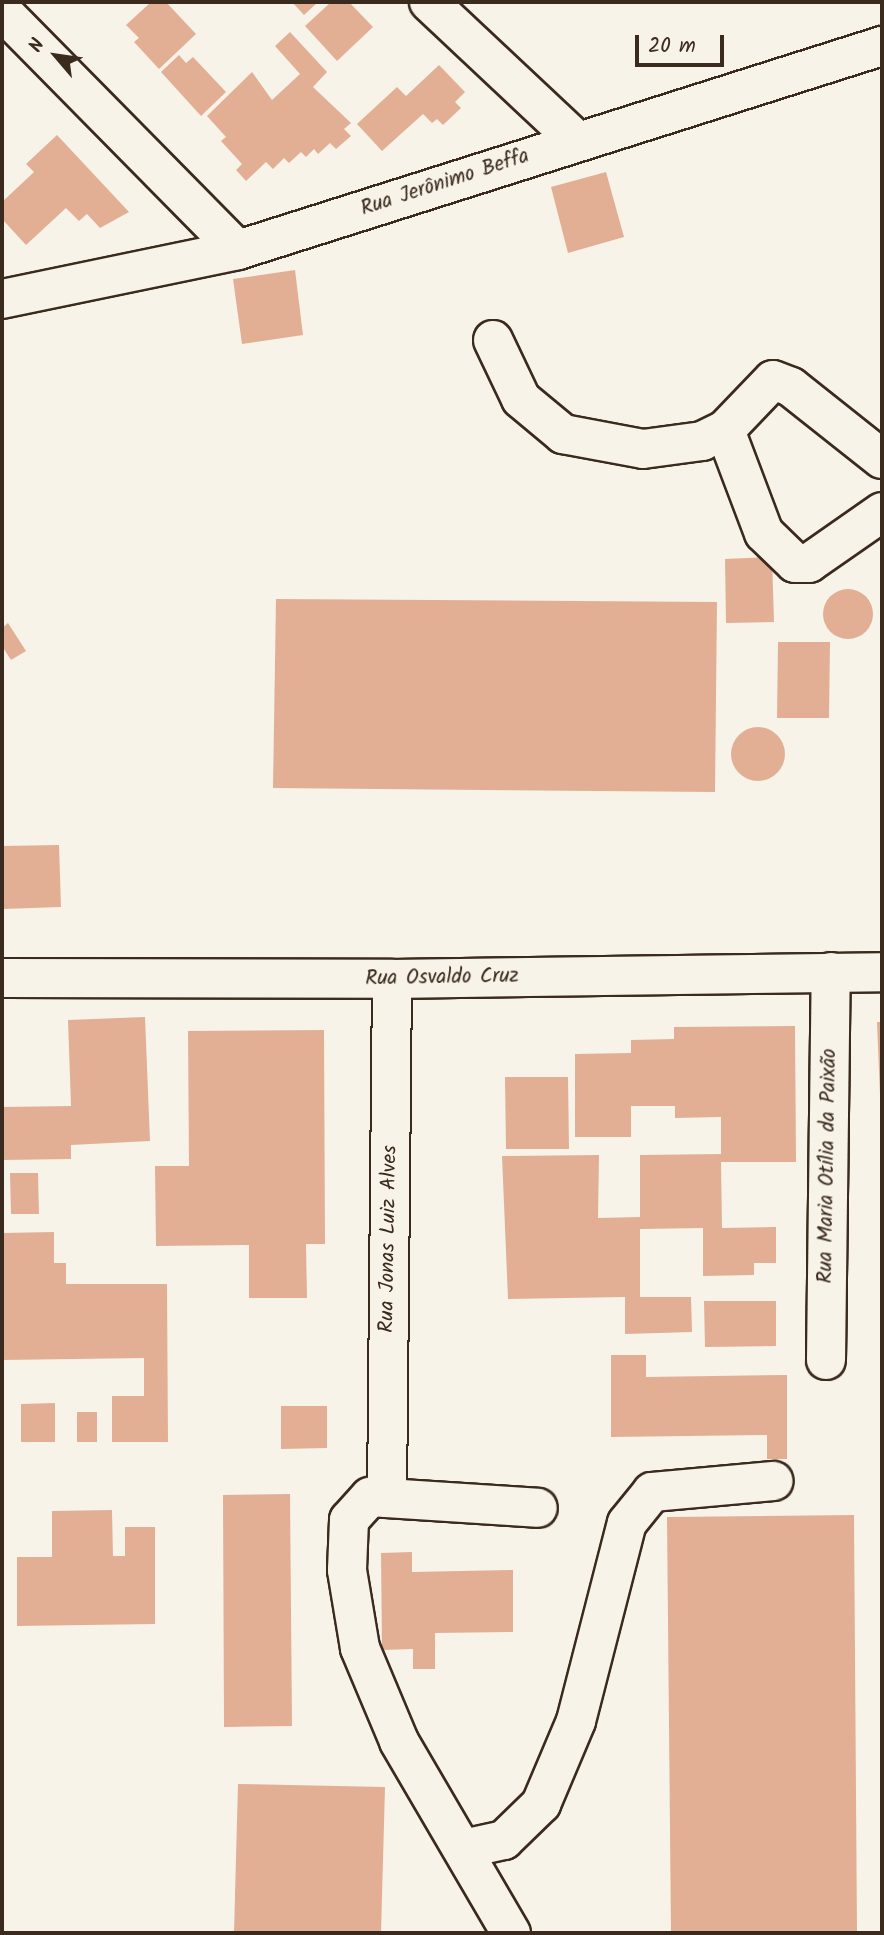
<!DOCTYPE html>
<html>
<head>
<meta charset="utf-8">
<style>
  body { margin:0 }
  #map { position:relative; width:884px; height:1935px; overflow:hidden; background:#f7f3e8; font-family:Kalam,sans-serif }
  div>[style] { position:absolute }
  .building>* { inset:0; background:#e2af95 }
  .round { border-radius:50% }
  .roads { filter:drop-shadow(2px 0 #3b2a1e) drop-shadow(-2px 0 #3b2a1e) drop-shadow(0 2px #3b2a1e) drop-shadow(0 -2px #3b2a1e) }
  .minor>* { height:38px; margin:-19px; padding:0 19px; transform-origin:19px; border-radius:19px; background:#f7f3e8 }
  .highway>* { height:38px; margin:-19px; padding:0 19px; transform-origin:19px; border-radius:19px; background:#f7f3e8 }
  span { translate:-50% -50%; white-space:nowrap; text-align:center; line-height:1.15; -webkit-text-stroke:6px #f7f3e8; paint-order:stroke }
  .street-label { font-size:21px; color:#3b2a1e }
  .frame { position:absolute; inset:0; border:4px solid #3b2a1e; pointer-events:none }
  .north { position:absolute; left:21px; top:21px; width:70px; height:70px; -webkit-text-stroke:5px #f7f3e8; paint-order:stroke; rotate:299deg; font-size:19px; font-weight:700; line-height:28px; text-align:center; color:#3b2a1e }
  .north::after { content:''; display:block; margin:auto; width:24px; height:32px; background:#3b2a1e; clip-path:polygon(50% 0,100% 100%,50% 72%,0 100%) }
  .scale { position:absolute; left:635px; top:35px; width:89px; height:32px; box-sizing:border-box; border:4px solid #3b2a1e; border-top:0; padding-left:9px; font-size:21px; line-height:24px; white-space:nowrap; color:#3b2a1e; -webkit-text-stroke:5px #f7f3e8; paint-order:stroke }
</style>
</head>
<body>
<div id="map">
  <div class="building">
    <div style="clip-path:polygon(151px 2px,166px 2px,196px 34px,159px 69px,134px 42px,139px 38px,126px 25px)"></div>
    <div style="clip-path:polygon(292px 2px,318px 2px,304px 15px)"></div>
    <div style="clip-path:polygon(331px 2px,349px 2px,373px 27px,337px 61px,305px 26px)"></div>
    <div style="clip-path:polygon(290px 32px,327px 72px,313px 87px,351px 123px,344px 129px,351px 136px,336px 149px,330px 143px,318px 154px,314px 149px,306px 157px,301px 152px,289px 163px,284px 158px,273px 169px,266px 162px,246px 181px,236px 170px,242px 164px,221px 141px,226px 137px,207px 116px,252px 72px,272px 100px,300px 74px,275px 46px)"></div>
    <div style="clip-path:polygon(179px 55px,186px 63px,193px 57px,226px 92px,201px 116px,161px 72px)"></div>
    <div style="clip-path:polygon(439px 65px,465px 92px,455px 102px,461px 108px,443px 125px,437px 119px,432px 123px,423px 114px,382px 151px,357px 124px,397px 87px,406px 96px)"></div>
    <div style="clip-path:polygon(57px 135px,129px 212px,100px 228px,87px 214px,79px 221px,66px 208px,26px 245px,2px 219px,2px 202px,34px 172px,26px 164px)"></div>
    <div style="clip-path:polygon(606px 172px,624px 237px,568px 253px,551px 187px)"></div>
    <div style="clip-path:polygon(295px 270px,303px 335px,242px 344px,233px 279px)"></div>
    <div style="clip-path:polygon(772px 557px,774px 622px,726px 623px,725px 559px)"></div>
    <div class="round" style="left:823px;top:589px;width:50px;height:50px"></div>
    <div style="clip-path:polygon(276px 599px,717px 602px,715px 792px,273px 788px)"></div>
    <div style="clip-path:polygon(8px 623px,26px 651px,11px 660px,2px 646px,2px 628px)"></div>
    <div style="clip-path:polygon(778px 642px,830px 642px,829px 718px,777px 718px)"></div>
    <div class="round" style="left:731px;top:727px;width:54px;height:54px"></div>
    <div style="clip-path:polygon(59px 845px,61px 907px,2px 909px,2px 846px)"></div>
    <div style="clip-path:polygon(145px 1017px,150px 1141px,71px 1145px,71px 1159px,2px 1160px,2px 1107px,71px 1106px,68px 1020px)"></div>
    <div style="clip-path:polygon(877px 1022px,882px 1022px,882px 1095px,880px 1095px)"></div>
    <div style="clip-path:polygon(795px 1026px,796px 1162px,721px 1162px,722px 1228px,776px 1227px,776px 1263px,754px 1263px,754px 1275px,703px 1276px,703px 1228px,640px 1229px,640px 1297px,691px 1297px,692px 1332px,625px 1334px,625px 1297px,508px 1299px,502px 1156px,599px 1155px,598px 1218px,640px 1217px,640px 1155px,721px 1154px,721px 1117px,675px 1118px,675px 1106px,631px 1106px,631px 1137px,575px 1137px,575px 1054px,631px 1053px,631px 1040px,674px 1039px,674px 1027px)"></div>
    <div style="clip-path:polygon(324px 1030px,325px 1244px,306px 1244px,307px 1298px,249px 1298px,249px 1245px,156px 1246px,155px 1166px,189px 1166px,188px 1031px)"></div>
    <div style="clip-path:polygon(505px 1077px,568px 1077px,569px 1149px,506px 1149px)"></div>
    <div style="clip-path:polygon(10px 1173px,38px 1173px,39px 1214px,11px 1214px)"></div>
    <div style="clip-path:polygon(54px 1232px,54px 1263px,66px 1263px,66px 1284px,167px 1284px,168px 1442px,112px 1442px,112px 1396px,144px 1396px,144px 1358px,2px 1360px,2px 1233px)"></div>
    <div style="clip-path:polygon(704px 1301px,776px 1301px,776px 1346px,705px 1347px)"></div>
    <div style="clip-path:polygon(611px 1355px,646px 1355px,646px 1377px,787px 1375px,787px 1459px,767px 1459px,767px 1435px,611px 1437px)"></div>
    <div style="clip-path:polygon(55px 1403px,55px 1442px,21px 1442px,21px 1404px)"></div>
    <div style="clip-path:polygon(281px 1406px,327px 1406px,327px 1448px,281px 1449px)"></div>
    <div style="clip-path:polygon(77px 1412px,97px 1412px,97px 1442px,77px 1442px)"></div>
    <div style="clip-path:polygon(290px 1494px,292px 1726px,224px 1727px,223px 1495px)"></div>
    <div style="clip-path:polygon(112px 1510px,113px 1556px,125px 1556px,125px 1527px,155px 1527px,155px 1624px,17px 1626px,17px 1557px,52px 1557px,52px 1511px)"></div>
    <div style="clip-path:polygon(854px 1515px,857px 1933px,671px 1933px,667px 1517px)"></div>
    <div style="clip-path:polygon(412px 1552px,412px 1572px,513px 1570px,513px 1632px,435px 1633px,435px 1669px,413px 1669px,413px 1649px,382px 1650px,381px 1553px)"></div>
    <div style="clip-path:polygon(238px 1784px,385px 1787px,381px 1933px,234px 1933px)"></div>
  </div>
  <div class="roads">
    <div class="minor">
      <div style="left:429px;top:2px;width:203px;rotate:43.2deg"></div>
      <div style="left:2px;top:11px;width:336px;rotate:45.4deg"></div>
      <div style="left:2px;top:299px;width:241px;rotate:-11.7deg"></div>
      <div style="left:238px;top:250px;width:676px;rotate:-17.58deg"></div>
      <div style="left:493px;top:340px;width:65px;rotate:64.6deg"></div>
      <div style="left:521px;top:399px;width:55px;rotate:39.8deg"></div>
      <div style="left:563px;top:434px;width:81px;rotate:10.6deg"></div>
      <div style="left:643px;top:449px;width:60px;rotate:-7.7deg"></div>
      <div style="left:702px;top:441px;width:25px;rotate:-26deg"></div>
      <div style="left:725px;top:430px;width:69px;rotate:-46.2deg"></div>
      <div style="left:773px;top:380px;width:19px;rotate:21deg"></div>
      <div style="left:791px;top:387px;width:116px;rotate:38.4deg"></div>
      <div style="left:725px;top:430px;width:110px;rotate:69.3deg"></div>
      <div style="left:764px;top:533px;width:43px;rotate:44.1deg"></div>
      <div style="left:795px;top:563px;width:14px"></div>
      <div style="left:809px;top:563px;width:89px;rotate:-34.9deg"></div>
      <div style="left:826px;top:1360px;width:388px;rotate:-89.3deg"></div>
      <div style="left:387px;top:1498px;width:519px;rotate:-89.45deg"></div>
      <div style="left:463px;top:1849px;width:42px;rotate:-12.4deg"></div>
      <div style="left:504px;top:1840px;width:52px;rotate:-44.2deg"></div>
      <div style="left:541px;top:1804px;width:90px;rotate:-67.1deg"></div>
      <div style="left:576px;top:1721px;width:204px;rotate:-75.6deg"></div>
      <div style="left:627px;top:1523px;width:40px;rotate:-51deg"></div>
      <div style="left:652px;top:1492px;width:122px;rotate:-5.2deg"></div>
      <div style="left:511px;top:1933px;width:222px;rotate:-120.3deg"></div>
      <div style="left:399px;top:1741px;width:101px;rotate:-112.8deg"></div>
      <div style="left:360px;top:1648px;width:79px;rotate:-99.5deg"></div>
      <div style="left:347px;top:1570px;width:50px;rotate:-87.7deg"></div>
      <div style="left:349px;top:1520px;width:31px;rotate:-48deg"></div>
      <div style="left:370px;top:1497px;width:168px;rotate:3.7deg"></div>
    </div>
    <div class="highway">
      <div style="left:2px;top:978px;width:390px;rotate:0.1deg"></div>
      <div style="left:392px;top:979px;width:490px;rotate:-0.8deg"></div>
    </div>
  </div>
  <div class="street-label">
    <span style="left:445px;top:183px;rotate:-18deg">Rua Jerônimo Beffa</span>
    <span style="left:442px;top:978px;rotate:-1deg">Rua Osvaldo Cruz</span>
    <span style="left:828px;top:1166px;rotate:-89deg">Rua Maria Otília da Paixão</span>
    <span style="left:389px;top:1239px;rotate:-89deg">Rua Jonas Luiz Alves</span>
  </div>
  <div class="frame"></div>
  <div class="north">N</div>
  <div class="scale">20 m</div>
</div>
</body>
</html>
